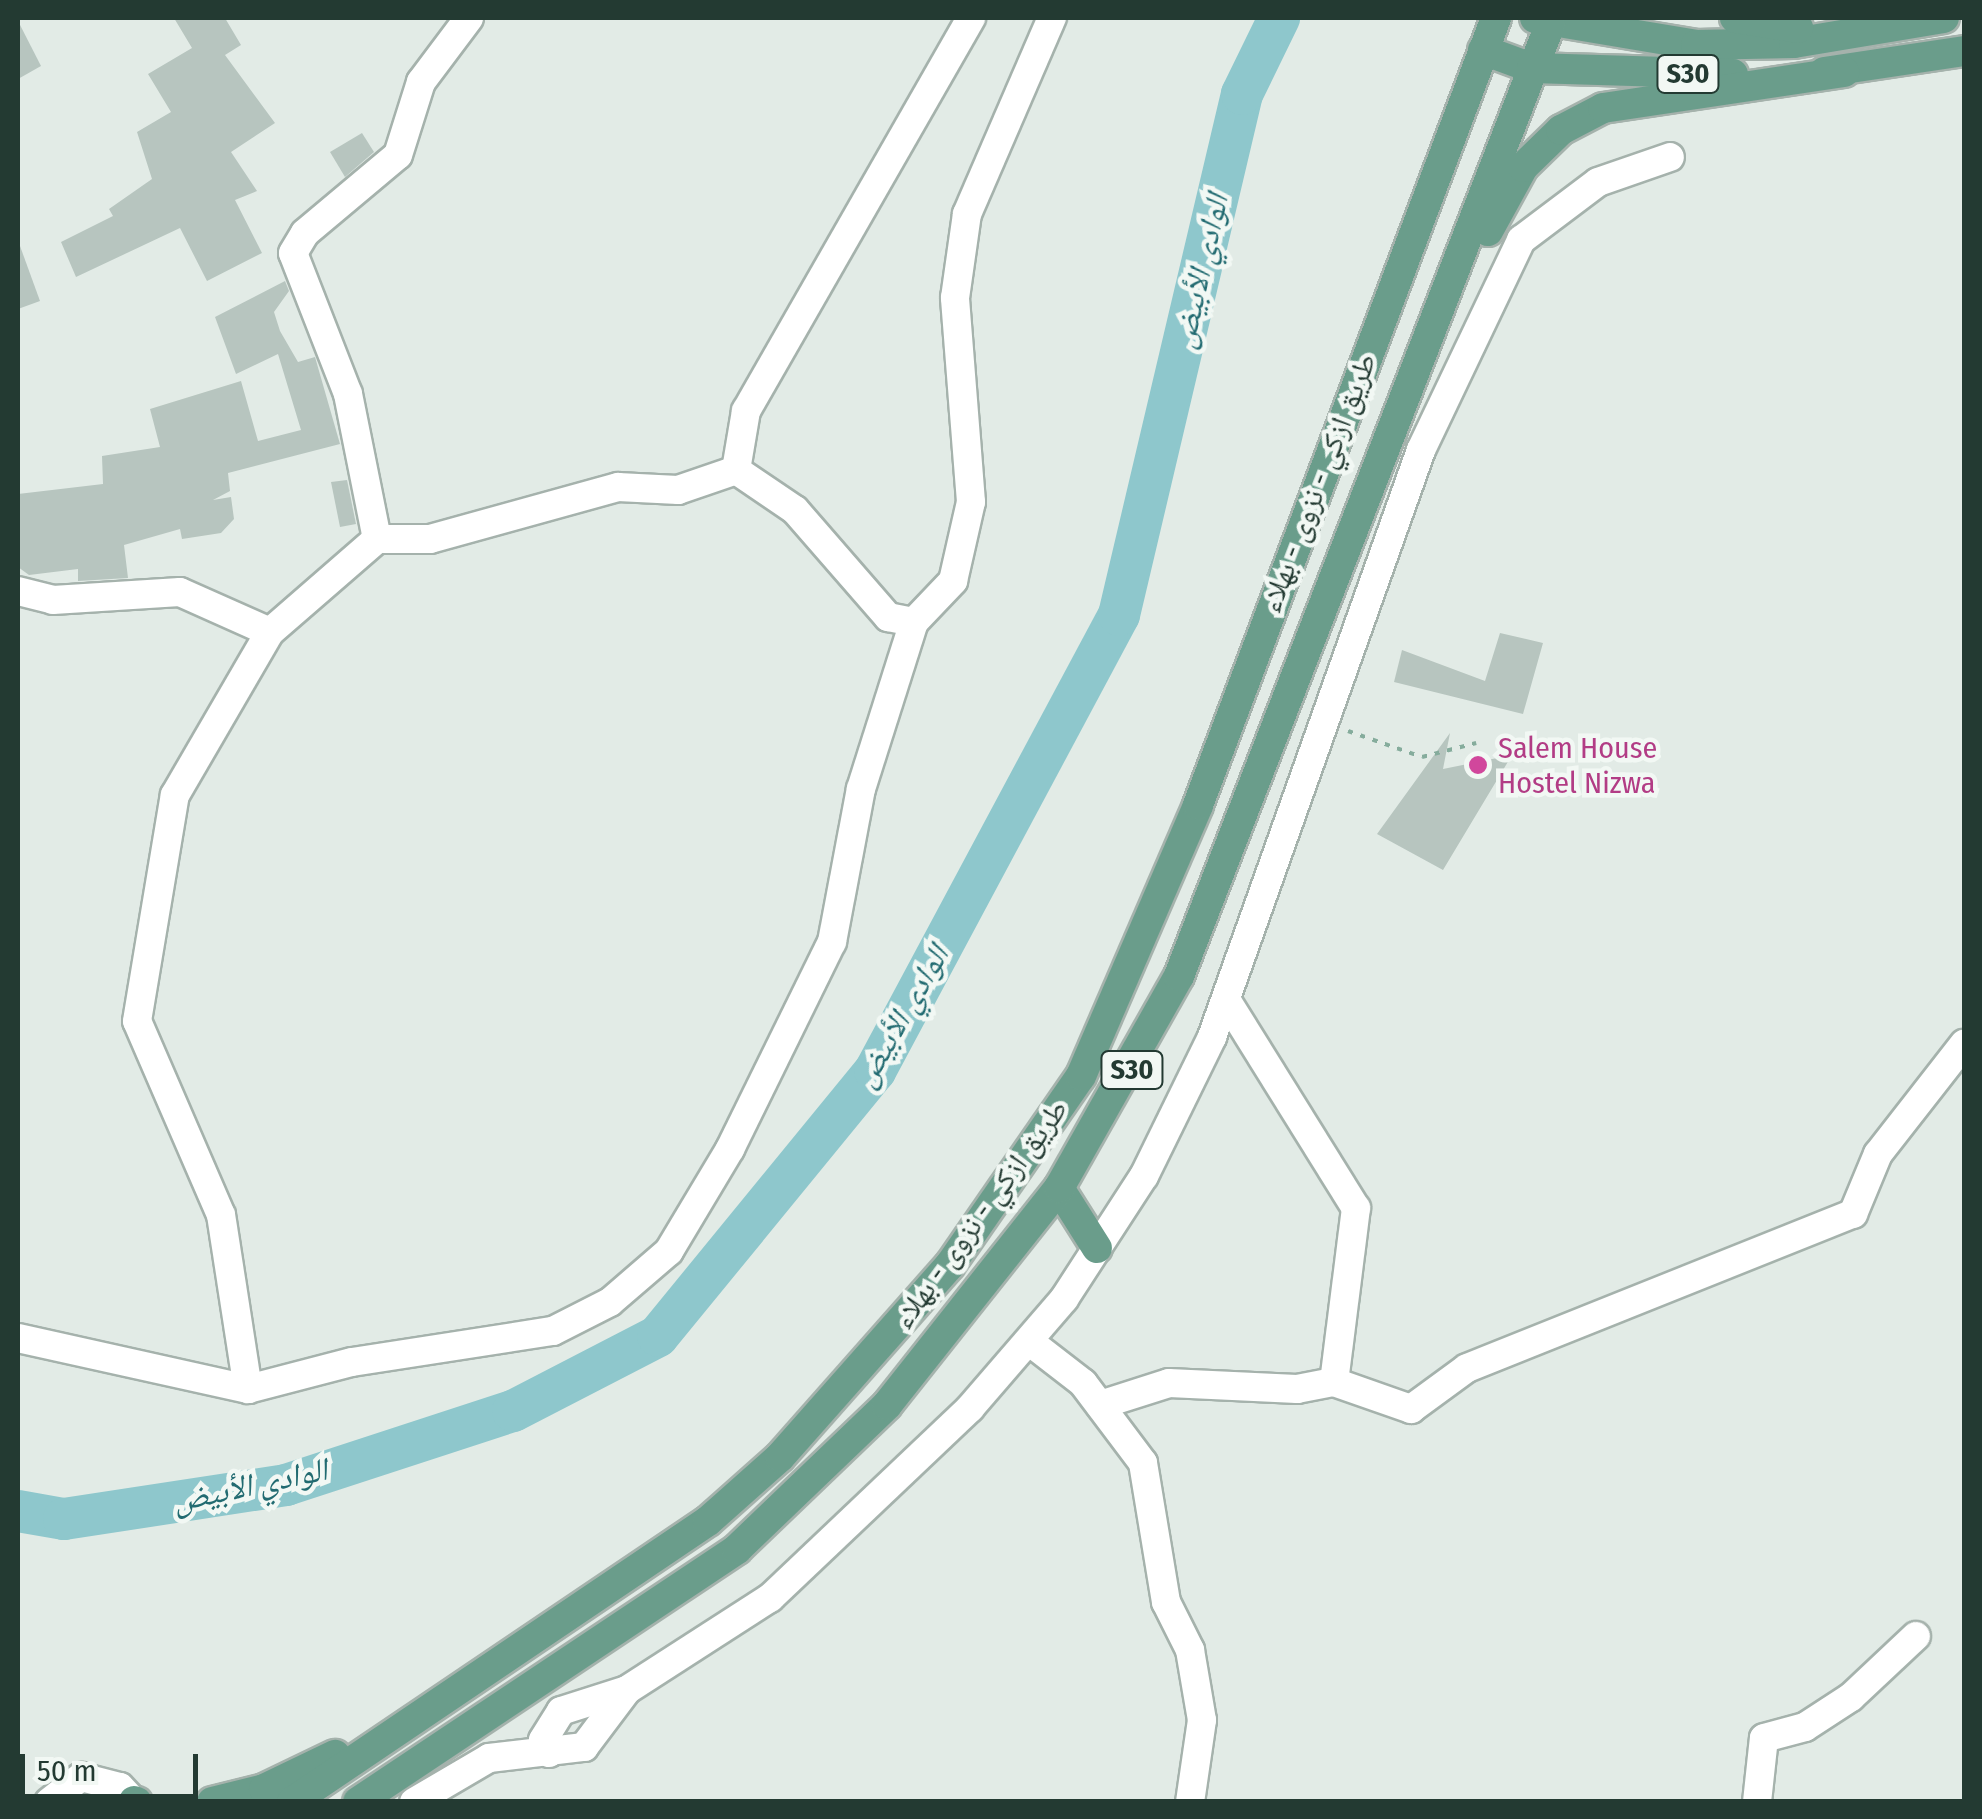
<!DOCTYPE html>
<html>
<head>
<meta charset="utf-8">
<style>
  body { margin:0 }
  #map { position:relative; width:1982px; height:1819px; overflow:hidden; background:#e2ebe6; font-family:"Fira Sans Condensed","Noto Naskh Arabic",sans-serif }
  div>[style] { position:absolute }
  .river>* { height:42px; margin:-21px; padding:0 21px; transform-origin:21px; border-radius:21px; background:#8ec7cc }
  .building>* { inset:0; background:#b7c5bf }
  .path>* { height:4px; margin-top:-2px; transform-origin:0; background:repeating-linear-gradient(90deg,#85ac9c 0 5px,transparent 0 13px) }
  .roads { filter:drop-shadow(2px 0 #a5b2ac) drop-shadow(-2px 0 #a5b2ac) drop-shadow(0 2px #a5b2ac) drop-shadow(0 -2px #a5b2ac) }
  .minor>* { height:28px; margin:-14px; padding:0 14px; transform-origin:14px; border-radius:14px; background:#fff }
  .primary>* { height:30px; margin:-15px; padding:0 15px; transform-origin:15px; border-radius:15px; background:#6a9d8b }
  .dots>* { width:28px; height:28px; translate:-50% -50%; box-sizing:border-box; border:5px solid #f2f8f4; border-radius:50% }
  span { translate:-50% -50%; white-space:nowrap; text-align:center; line-height:1.15; -webkit-text-stroke:9px #f2f8f4; paint-order:stroke }
  .shield-label span { padding:2px 8px; background:#f2f8f4; border:2px solid; border-radius:8px; -webkit-text-stroke-width:0 }
  .shield-label { font-size:28px; color:#233a32; font-weight:700 }
  .street-label { font-size:30px; color:#233a32 }
  .hotel-label { font-size:30px; color:#b23c85 }
  .left { translate:0 -50%; text-align:left }
  .water-label { font-size:32px; color:#226b71; font-style:italic }
  .frame { position:absolute; inset:0; border:20px solid #233a32; pointer-events:none }
  .scale { position:absolute; left:20px; top:1754px; width:178px; height:45px; box-sizing:border-box; border:5px solid #233a32; border-top:0; padding-left:12px; font-size:30px; line-height:35px; white-space:nowrap; color:#233a32; -webkit-text-stroke:8px #f2f8f4; paint-order:stroke }
</style>
</head>
<body>
<div id="map">
  <div class="river">
    <div style="left:18px;top:1511px;width:47px;rotate:9.9deg"></div>
    <div style="left:64px;top:1519px;width:225px;rotate:-8.7deg"></div>
    <div style="left:286px;top:1485px;width:239px;rotate:-18.1deg"></div>
    <div style="left:513px;top:1411px;width:163px;rotate:-27.3deg"></div>
    <div style="left:658px;top:1336px;width:343px;rotate:-50.7deg"></div>
    <div style="left:875px;top:1071px;width:517px;rotate:-61.85deg"></div>
    <div style="left:1119px;top:615px;width:535px;rotate:-76.72deg"></div>
    <div style="left:1242px;top:94px;width:85px;rotate:-64deg"></div>
  </div>
  <div class="building">
    <div style="clip-path:polygon(174px 18px,225px 18px,241px 45px,225px 55px,275px 123px,231px 152px,257px 191px,235px 200px,262px 253px,207px 281px,180px 228px,76px 277px,61px 242px,113px 216px,109px 209px,152px 179px,137px 132px,171px 112px,148px 74px,192px 48px)"></div>
    <div style="clip-path:polygon(18px 21px,41px 66px,18px 79px)"></div>
    <div style="clip-path:polygon(362px 133px,374px 152px,345px 177px,330px 152px)"></div>
    <div style="clip-path:polygon(20px 246px,40px 301px,18px 309px,18px 247px)"></div>
    <div style="clip-path:polygon(285px 281px,289px 291px,274px 312px,280px 331px,298px 362px,315px 357px,340px 444px,228px 473px,230px 491px,213px 500px,231px 497px,234px 519px,221px 533px,182px 539px,180px 529px,124px 545px,128px 578px,78px 581px,78px 569px,29px 575px,18px 567px,18px 494px,103px 484px,102px 456px,160px 447px,150px 409px,241px 381px,258px 441px,301px 430px,278px 354px,236px 374px,215px 317px)"></div>
    <div style="clip-path:polygon(347px 480px,356px 524px,340px 527px,331px 482px)"></div>
    <div style="clip-path:polygon(1500px 633px,1543px 643px,1523px 714px,1394px 682px,1402px 650px,1485px 681px)"></div>
    <div style="clip-path:polygon(1450px 733px,1443px 769px,1512px 755px,1443px 870px,1377px 834px)"></div>
  </div>
  <div class="path">
    <div style="left:1348px;top:731px;width:78px;rotate:19.4deg"></div>
    <div style="left:1422px;top:757px;width:56px;rotate:-14.5deg"></div>
  </div>
  <div class="roads">
    <div class="minor">
      <div style="left:736px;top:470px;width:71px;rotate:34.1deg"></div>
      <div style="left:795px;top:510px;width:142px;rotate:49deg"></div>
      <div style="left:888px;top:617px;width:26px;rotate:11deg"></div>
      <div style="left:914px;top:622px;width:57px;rotate:-46.4deg"></div>
      <div style="left:953px;top:581px;width:81px;rotate:-77.2deg"></div>
      <div style="left:971px;top:502px;width:205px;rotate:-94.5deg"></div>
      <div style="left:955px;top:298px;width:85px;rotate:-81.9deg"></div>
      <div style="left:967px;top:214px;width:214px;rotate:-66.6deg"></div>
      <div style="left:377px;top:539px;width:148px;rotate:-101.3deg"></div>
      <div style="left:348px;top:394px;width:151px;rotate:-111.3deg"></div>
      <div style="left:293px;top:253px;width:23px;rotate:-59deg"></div>
      <div style="left:305px;top:233px;width:121px;rotate:-40deg"></div>
      <div style="left:398px;top:155px;width:77px;rotate:-72.5deg"></div>
      <div style="left:421px;top:82px;width:80px;rotate:-53.1deg"></div>
      <div style="left:18px;top:591px;width:36px;rotate:14deg"></div>
      <div style="left:53px;top:600px;width:127px;rotate:-3.6deg"></div>
      <div style="left:180px;top:592px;width:98px;rotate:24deg"></div>
      <div style="left:1227px;top:1001px;width:244px;rotate:58.1deg"></div>
      <div style="left:1356px;top:1208px;width:175px;rotate:97.2deg"></div>
      <div style="left:18px;top:1338px;width:236px;rotate:12.5deg"></div>
      <div style="left:248px;top:1389px;width:107px;rotate:-14.6deg"></div>
      <div style="left:352px;top:1362px;width:203px;rotate:-8.8deg"></div>
      <div style="left:553px;top:1331px;width:64px;rotate:-27deg"></div>
      <div style="left:610px;top:1302px;width:78px;rotate:-40.8deg"></div>
      <div style="left:669px;top:1251px;width:119px;rotate:-59.1deg"></div>
      <div style="left:730px;top:1149px;width:231px;rotate:-63.8deg"></div>
      <div style="left:832px;top:942px;width:156px;rotate:-79.3deg"></div>
      <div style="left:861px;top:789px;width:175px;rotate:-72.4deg"></div>
      <div style="left:1030px;top:1342px;width:67px;rotate:37.7deg"></div>
      <div style="left:1083px;top:1383px;width:100px;rotate:53.1deg"></div>
      <div style="left:1143px;top:1463px;width:141px;rotate:80.6deg"></div>
      <div style="left:1166px;top:1602px;width:54px;rotate:63.4deg"></div>
      <div style="left:1190px;top:1650px;width:71px;rotate:80.3deg"></div>
      <div style="left:1202px;top:1720px;width:83px;rotate:98.3deg"></div>
      <div style="left:248px;top:1389px;width:176px;rotate:-98.8deg"></div>
      <div style="left:221px;top:1215px;width:211px;rotate:-113.4deg"></div>
      <div style="left:137px;top:1021px;width:229px;rotate:-80.5deg"></div>
      <div style="left:175px;top:795px;width:189px;rotate:-59.8deg"></div>
      <div style="left:270px;top:632px;width:142px;rotate:-41deg"></div>
      <div style="left:377px;top:539px;width:53px"></div>
      <div style="left:430px;top:539px;width:195px;rotate:-15.5deg"></div>
      <div style="left:618px;top:487px;width:60px;rotate:2.9deg"></div>
      <div style="left:678px;top:490px;width:61px;rotate:-19deg"></div>
      <div style="left:736px;top:470px;width:60px;rotate:-80.4deg"></div>
      <div style="left:746px;top:411px;width:453px;rotate:-60.2deg"></div>
      <div style="left:1100px;top:1405px;width:72px;rotate:-17.7deg"></div>
      <div style="left:1169px;top:1383px;width:128px;rotate:2.7deg"></div>
      <div style="left:1297px;top:1389px;width:38px;rotate:-11deg"></div>
      <div style="left:1334px;top:1382px;width:82px;rotate:19.3deg"></div>
      <div style="left:1411px;top:1409px;width:69px;rotate:-36.2deg"></div>
      <div style="left:1467px;top:1368px;width:416px;rotate:-21.8deg"></div>
      <div style="left:1853px;top:1214px;width:65px;rotate:-67.4deg"></div>
      <div style="left:1878px;top:1154px;width:140px;rotate:-52deg"></div>
      <div style="left:549px;top:1753px;width:14px;rotate:-115deg"></div>
      <div style="left:543px;top:1740px;width:34px;rotate:-58deg"></div>
      <div style="left:561px;top:1711px;width:69px;rotate:-17.7deg"></div>
      <div style="left:627px;top:1690px;width:170px;rotate:-32.8deg"></div>
      <div style="left:770px;top:1598px;width:276px;rotate:-43.5deg"></div>
      <div style="left:970px;top:1408px;width:144px;rotate:-49.2deg"></div>
      <div style="left:1064px;top:1299px;width:147px;rotate:-57deg"></div>
      <div style="left:1144px;top:1176px;width:155px;rotate:-63.9deg"></div>
      <div style="left:1212px;top:1037px;width:623px;rotate:-70.4deg"></div>
      <div style="left:1421px;top:450px;width:233px;rotate:-64.5deg"></div>
      <div style="left:1521px;top:240px;width:96px;rotate:-37deg"></div>
      <div style="left:1598px;top:182px;width:76px;rotate:-19.1deg"></div>
      <div style="left:49px;top:1802px;width:41px;rotate:-38deg"></div>
      <div style="left:81px;top:1777px;width:40px;rotate:14.4deg"></div>
      <div style="left:120px;top:1787px;width:21px;rotate:47deg"></div>
      <div style="left:414px;top:1802px;width:87px;rotate:-30.4deg"></div>
      <div style="left:489px;top:1758px;width:96px;rotate:-6.6deg"></div>
      <div style="left:584px;top:1747px;width:71px;rotate:-53deg"></div>
      <div style="left:1757px;top:1802px;width:64px;rotate:-83.8deg"></div>
      <div style="left:1764px;top:1738px;width:42px;rotate:-15deg"></div>
      <div style="left:1805px;top:1727px;width:55px;rotate:-33.1deg"></div>
      <div style="left:1851px;top:1697px;width:89px;rotate:-43.2deg"></div>
    </div>
    <div class="primary">
      <div style="left:1535px;top:18px;width:163px;rotate:9.5deg"></div>
      <div style="left:1696px;top:45px;width:98px;rotate:-1.2deg"></div>
      <div style="left:1794px;top:43px;width:152px;rotate:-9.5deg"></div>
      <div style="left:1735px;top:18px;width:64px;rotate:9deg"></div>
      <div style="left:1483px;top:50px;width:52px;rotate:20.2deg"></div>
      <div style="left:1532px;top:68px;width:201px;rotate:1.7deg"></div>
      <div style="left:1824px;top:72px;width:142px;rotate:-8.5deg"></div>
      <div style="left:1488px;top:231px;width:73px;rotate:-61.3deg"></div>
      <div style="left:1523px;top:167px;width:53px;rotate:-44.2deg"></div>
      <div style="left:1561px;top:130px;width:47px;rotate:-27.6deg"></div>
      <div style="left:1603px;top:108px;width:244px;rotate:-8.5deg"></div>
      <div style="left:1059px;top:1188px;width:71px;rotate:57.7deg"></div>
      <div style="left:134px;top:1801px;width:3px;rotate:18deg"></div>
      <div style="left:212px;top:1802px;width:54px;rotate:-14deg"></div>
      <div style="left:264px;top:1789px;width:79px;rotate:-25.6deg"></div>
      <div style="left:292px;top:1802px;width:502px;rotate:-34.04deg"></div>
      <div style="left:708px;top:1521px;width:96px;rotate:-41.6deg"></div>
      <div style="left:780px;top:1457px;width:256px;rotate:-48.5deg"></div>
      <div style="left:950px;top:1265px;width:230px;rotate:-55.3deg"></div>
      <div style="left:1081px;top:1076px;width:295px;rotate:-66.6deg"></div>
      <div style="left:1198px;top:805px;width:842px;rotate:-69.26deg"></div>
      <div style="left:358px;top:1802px;width:456px;rotate:-33.7deg"></div>
      <div style="left:737px;top:1549px;width:208px;rotate:-43.8deg"></div>
      <div style="left:887px;top:1405px;width:277px;rotate:-51.6deg"></div>
      <div style="left:1059px;top:1188px;width:244px;rotate:-60.5deg"></div>
      <div style="left:1179px;top:976px;width:1021px;rotate:-68.69deg"></div>
    </div>
  </div>
  <div class="dots">
    <div style="left:1478px;top:765px;background:#d1479c"></div>
  </div>
  <div class="shield-label">
    <span style="left:1688px;top:74px">S30</span>
    <span style="left:1132px;top:1070px">S30</span>
  </div>
  <div class="street-label">
    <span style="left:1318px;top:483px;rotate:-69deg">طريق ازكي - نزوى - بهلاء</span>
    <span style="left:980px;top:1214px;rotate:-54deg">طريق ازكي - نزوى - بهلاء</span>
  </div>
  <div class="hotel-label">
    <span class="left" style="left:1498px;top:765px">Salem House<br>Hostel Nizwa</span>
  </div>
  <div class="water-label">
    <span style="left:1200px;top:271px;rotate:-77deg">الوادي الأبيض</span>
    <span style="left:901px;top:1016px;rotate:-60deg">الوادي الأبيض</span>
    <span style="left:250px;top:1485px;rotate:-12deg">الوادي الأبيض</span>
  </div>
  <div class="frame"></div>
  <div class="scale">50 m</div>
</div>
</body>
</html>
